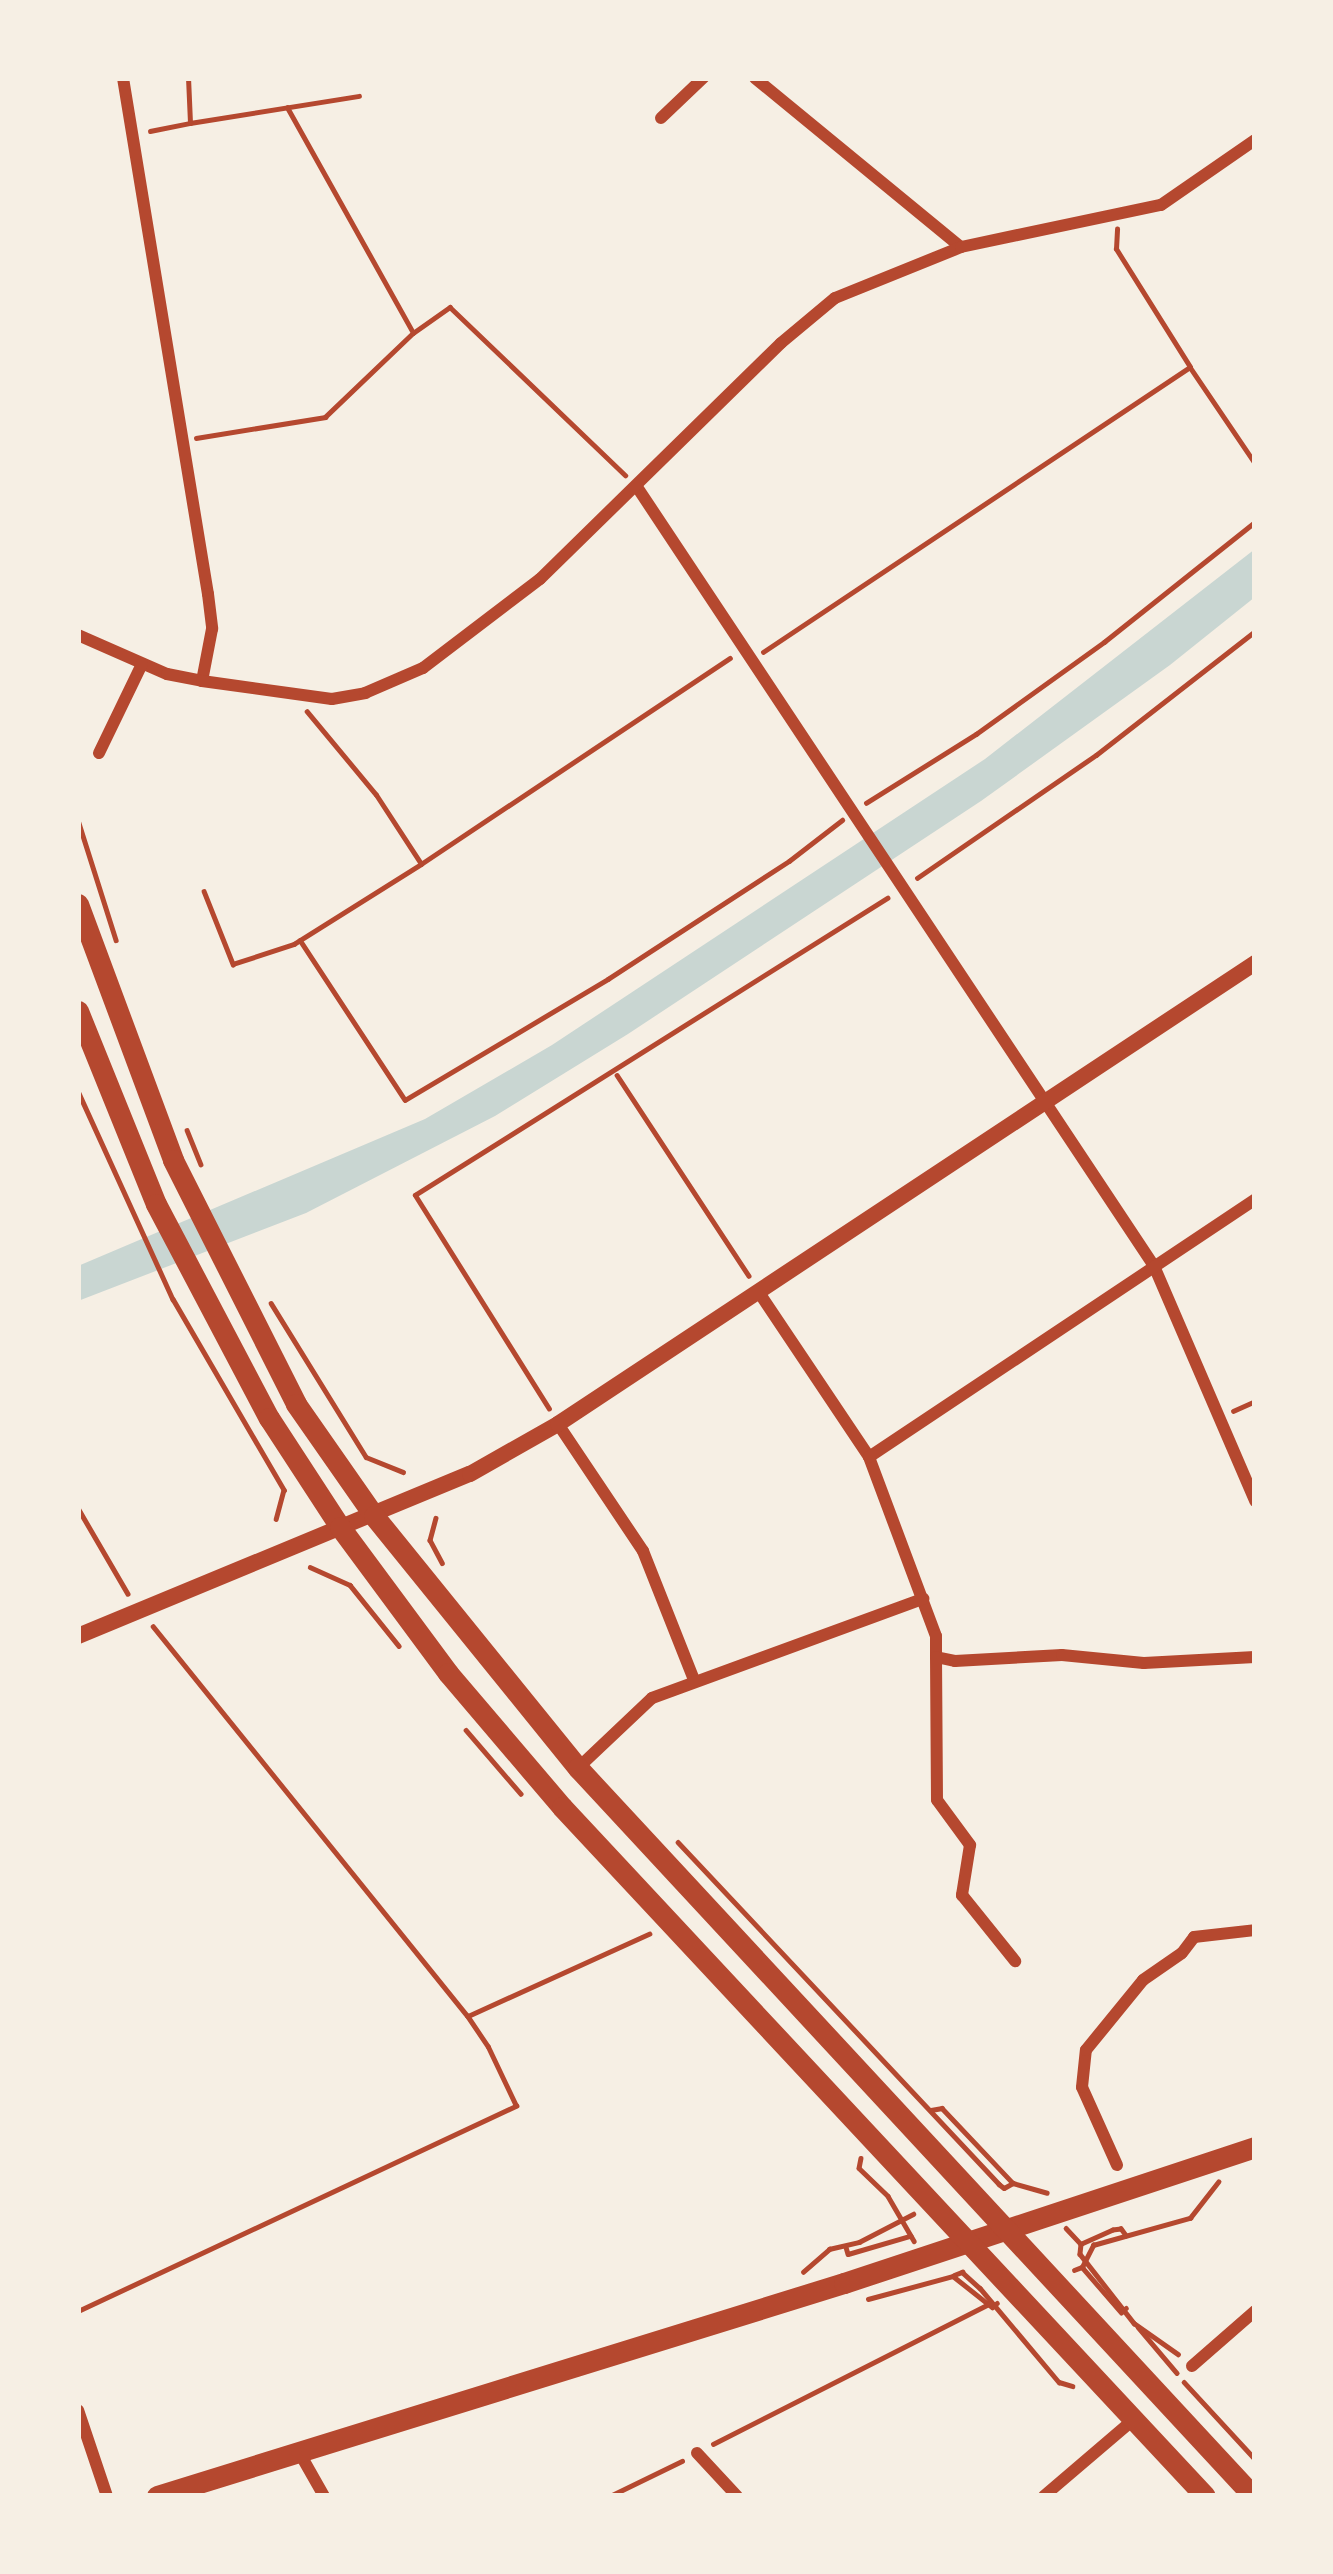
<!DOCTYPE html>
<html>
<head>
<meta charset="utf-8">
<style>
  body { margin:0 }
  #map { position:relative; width:1333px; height:2574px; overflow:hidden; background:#f6efe4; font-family:Raleway,sans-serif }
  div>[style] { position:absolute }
  .water>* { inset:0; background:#c9d6d2 }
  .path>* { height:4.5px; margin:-2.25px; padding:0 2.25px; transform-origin:2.25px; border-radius:2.25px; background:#b5482f }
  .minor>* { height:12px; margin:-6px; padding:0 6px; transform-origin:6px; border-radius:6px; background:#b5482f }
  .tertiary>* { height:16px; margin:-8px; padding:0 8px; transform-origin:8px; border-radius:8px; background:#b5482f }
  .primary>* { height:21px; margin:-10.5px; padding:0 10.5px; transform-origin:10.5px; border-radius:10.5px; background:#b5482f }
  .trunk>* { height:21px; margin:-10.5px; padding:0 10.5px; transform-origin:10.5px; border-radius:10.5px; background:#b5482f }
  span { translate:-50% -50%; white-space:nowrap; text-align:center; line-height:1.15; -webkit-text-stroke:9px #f6efe4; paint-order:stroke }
  .frame { position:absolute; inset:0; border:81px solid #f6efe4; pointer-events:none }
</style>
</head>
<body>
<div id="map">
  <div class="water">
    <div style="clip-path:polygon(1255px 549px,1255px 597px,1170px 665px,981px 801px,628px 1034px,495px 1116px,306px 1213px,78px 1301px,78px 1266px,425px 1119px,552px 1045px,985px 759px)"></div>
  </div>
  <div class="path">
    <div style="left:190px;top:123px;width:171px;rotate:-9.1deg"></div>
    <div style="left:150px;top:131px;width:41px;rotate:-11.3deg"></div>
    <div style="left:190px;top:123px;width:45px;rotate:-92.5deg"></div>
    <div style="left:413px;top:333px;width:45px;rotate:-35.1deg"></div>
    <div style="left:450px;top:307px;width:243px;rotate:43.8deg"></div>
    <div style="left:1190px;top:367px;width:116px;rotate:55.9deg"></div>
    <div style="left:196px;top:438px;width:131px;rotate:-9.2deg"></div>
    <div style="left:325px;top:417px;width:122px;rotate:-43.7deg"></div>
    <div style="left:413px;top:333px;width:258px;rotate:-119.2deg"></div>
    <div style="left:763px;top:652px;width:513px;rotate:-33.72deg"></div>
    <div style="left:1190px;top:367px;width:139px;rotate:-122.1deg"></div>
    <div style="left:1116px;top:249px;width:20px;rotate:-87deg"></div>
    <div style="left:866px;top:803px;width:130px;rotate:-32.1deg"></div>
    <div style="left:976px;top:734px;width:158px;rotate:-35.7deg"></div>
    <div style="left:1104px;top:642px;width:193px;rotate:-38.5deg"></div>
    <div style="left:78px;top:820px;width:126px;rotate:72.4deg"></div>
    <div style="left:421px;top:864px;width:371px;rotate:-33.7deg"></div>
    <div style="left:917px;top:878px;width:217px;rotate:-34.5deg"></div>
    <div style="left:1096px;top:755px;width:202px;rotate:-37.9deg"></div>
    <div style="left:204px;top:891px;width:79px;rotate:68.3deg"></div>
    <div style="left:233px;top:964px;width:64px;rotate:-18.2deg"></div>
    <div style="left:294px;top:944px;width:150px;rotate:-32.2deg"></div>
    <div style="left:421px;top:864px;width:82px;rotate:-123.1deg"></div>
    <div style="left:376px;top:795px;width:108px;rotate:-129.7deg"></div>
    <div style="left:300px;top:940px;width:191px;rotate:56.7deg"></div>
    <div style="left:405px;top:1100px;width:236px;rotate:-30.8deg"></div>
    <div style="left:608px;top:979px;width:216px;rotate:-33.1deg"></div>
    <div style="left:789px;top:861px;width:67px;rotate:-37.7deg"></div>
    <div style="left:617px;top:1075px;width:240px;rotate:56.7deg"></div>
    <div style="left:78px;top:1091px;width:229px;rotate:65.5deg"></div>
    <div style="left:173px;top:1299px;width:221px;rotate:59.8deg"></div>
    <div style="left:284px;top:1490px;width:30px;rotate:105deg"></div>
    <div style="left:187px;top:1130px;width:37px;rotate:68deg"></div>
    <div style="left:271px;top:1303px;width:181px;rotate:58.3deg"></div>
    <div style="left:366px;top:1457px;width:40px;rotate:22deg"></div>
    <div style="left:549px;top:1409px;width:252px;rotate:-122.1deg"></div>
    <div style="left:415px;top:1195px;width:558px;rotate:-32.18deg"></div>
    <div style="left:1233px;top:1411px;width:24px;rotate:-24deg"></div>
    <div style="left:78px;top:1508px;width:99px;rotate:59.8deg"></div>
    <div style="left:436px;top:1518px;width:23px;rotate:105deg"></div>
    <div style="left:430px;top:1540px;width:26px;rotate:62deg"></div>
    <div style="left:310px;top:1567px;width:44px;rotate:24.2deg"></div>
    <div style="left:350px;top:1585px;width:78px;rotate:51.2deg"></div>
    <div style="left:466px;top:1730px;width:84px;rotate:49.3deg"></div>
    <div style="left:678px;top:1842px;width:469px;rotate:46.8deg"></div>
    <div style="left:999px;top:2184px;width:6px;rotate:39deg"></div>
    <div style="left:1004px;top:2188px;width:10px;rotate:-29deg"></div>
    <div style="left:468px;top:2016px;width:199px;rotate:-24.4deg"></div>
    <div style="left:931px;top:2110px;width:11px;rotate:-10deg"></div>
    <div style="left:942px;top:2108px;width:103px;rotate:46.6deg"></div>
    <div style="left:1013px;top:2183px;width:35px;rotate:16deg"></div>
    <div style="left:861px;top:2158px;width:10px;rotate:101deg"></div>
    <div style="left:859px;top:2168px;width:40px;rotate:44deg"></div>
    <div style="left:888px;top:2196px;width:52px;rotate:60deg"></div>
    <div style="left:1066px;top:2228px;width:22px;rotate:47deg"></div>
    <div style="left:1126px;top:2236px;width:9px;rotate:-126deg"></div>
    <div style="left:1121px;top:2229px;width:8px;rotate:173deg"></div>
    <div style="left:1113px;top:2230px;width:35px;rotate:156deg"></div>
    <div style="left:1081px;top:2244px;width:10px;rotate:96deg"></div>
    <div style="left:1080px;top:2254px;width:88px;rotate:52deg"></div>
    <div style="left:1134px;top:2323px;width:54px;rotate:35.2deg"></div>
    <div style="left:846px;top:2247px;width:7px;rotate:74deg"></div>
    <div style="left:848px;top:2254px;width:65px;rotate:-16.2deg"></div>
    <div style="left:1082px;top:2267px;width:60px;rotate:49.1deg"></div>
    <div style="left:1121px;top:2312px;width:6px;rotate:-39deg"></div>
    <div style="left:1074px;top:2270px;width:9px;rotate:-21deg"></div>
    <div style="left:1082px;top:2267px;width:25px;rotate:-63deg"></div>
    <div style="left:1093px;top:2245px;width:101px;rotate:-15.6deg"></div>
    <div style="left:1190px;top:2218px;width:46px;rotate:-52.1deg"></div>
    <div style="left:803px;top:2272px;width:35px;rotate:-41deg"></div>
    <div style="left:829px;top:2249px;width:31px;rotate:-13deg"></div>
    <div style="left:859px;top:2242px;width:61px;rotate:-27.4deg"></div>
    <div style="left:954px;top:2275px;width:9px;rotate:-21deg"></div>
    <div style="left:962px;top:2272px;width:24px;rotate:42deg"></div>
    <div style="left:980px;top:2288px;width:123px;rotate:50deg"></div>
    <div style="left:1059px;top:2382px;width:14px;rotate:17deg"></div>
    <div style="left:868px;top:2299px;width:88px;rotate:-15.1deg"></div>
    <div style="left:953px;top:2276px;width:50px;rotate:38.5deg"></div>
    <div style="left:992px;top:2307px;width:6px;rotate:-39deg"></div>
    <div style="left:78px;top:2311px;width:484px;rotate:-25.1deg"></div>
    <div style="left:516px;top:2106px;width:65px;rotate:-115.4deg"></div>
    <div style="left:488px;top:2047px;width:37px;rotate:-124deg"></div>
    <div style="left:467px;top:2016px;width:500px;rotate:-128.9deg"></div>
    <div style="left:1138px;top:2327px;width:60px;rotate:49.7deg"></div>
    <div style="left:1184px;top:2382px;width:105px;rotate:47.3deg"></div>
    <div style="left:713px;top:2444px;width:312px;rotate:-26.9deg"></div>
    <div style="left:610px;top:2496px;width:80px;rotate:-25.9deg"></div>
  </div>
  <div class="minor">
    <div style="left:123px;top:78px;width:523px;rotate:80.65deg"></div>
    <div style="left:208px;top:594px;width:35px;rotate:83deg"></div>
    <div style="left:212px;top:629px;width:53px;rotate:100.9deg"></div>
    <div style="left:755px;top:78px;width:266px;rotate:39.4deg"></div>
    <div style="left:661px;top:118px;width:58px;rotate:-43.6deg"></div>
    <div style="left:637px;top:487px;width:935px;rotate:56.43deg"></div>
    <div style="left:1154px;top:1266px;width:256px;rotate:66.7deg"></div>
    <div style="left:78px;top:635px;width:97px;rotate:23.7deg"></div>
    <div style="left:167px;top:674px;width:36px;rotate:11deg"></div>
    <div style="left:202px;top:681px;width:131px;rotate:7.9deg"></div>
    <div style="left:332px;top:699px;width:34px;rotate:-10deg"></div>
    <div style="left:365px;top:693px;width:63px;rotate:-23.3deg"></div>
    <div style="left:423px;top:668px;width:147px;rotate:-37.3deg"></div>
    <div style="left:540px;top:579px;width:337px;rotate:-44.4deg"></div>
    <div style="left:781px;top:343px;width:70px;rotate:-39.8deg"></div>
    <div style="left:835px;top:298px;width:136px;rotate:-22deg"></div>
    <div style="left:961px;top:247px;width:204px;rotate:-11.9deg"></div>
    <div style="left:1161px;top:205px;width:114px;rotate:-34.7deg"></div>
    <div style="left:99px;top:753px;width:99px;rotate:-64.2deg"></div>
    <div style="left:758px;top:1291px;width:200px;rotate:56.2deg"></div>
    <div style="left:869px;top:1457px;width:191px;rotate:69.5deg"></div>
    <div style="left:936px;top:1636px;width:21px;rotate:90deg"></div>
    <div style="left:936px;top:1657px;width:19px;rotate:12deg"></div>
    <div style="left:955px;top:1661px;width:107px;rotate:-3.2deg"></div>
    <div style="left:1062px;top:1655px;width:82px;rotate:5.6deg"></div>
    <div style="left:1144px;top:1663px;width:111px;rotate:-3.1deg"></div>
    <div style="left:558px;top:1424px;width:153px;rotate:56.2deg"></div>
    <div style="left:643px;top:1551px;width:139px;rotate:68.4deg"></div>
    <div style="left:869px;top:1457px;width:464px;rotate:-33.7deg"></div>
    <div style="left:936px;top:1657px;width:143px;rotate:89.6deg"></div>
    <div style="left:937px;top:1800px;width:56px;rotate:53.7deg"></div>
    <div style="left:970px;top:1845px;width:51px;rotate:99.1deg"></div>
    <div style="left:962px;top:1895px;width:85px;rotate:51.2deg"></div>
    <div style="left:578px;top:1768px;width:102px;rotate:-43.4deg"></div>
    <div style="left:652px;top:1698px;width:289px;rotate:-20.1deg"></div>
    <div style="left:1117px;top:2165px;width:85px;rotate:-114.2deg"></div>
    <div style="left:1082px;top:2087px;width:37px;rotate:-84deg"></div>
    <div style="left:1086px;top:2050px;width:90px;rotate:-50.8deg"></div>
    <div style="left:1143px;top:1980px;width:47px;rotate:-34.7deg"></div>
    <div style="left:1182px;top:1953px;width:20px;rotate:-53deg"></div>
    <div style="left:1194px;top:1937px;width:61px;rotate:-6.5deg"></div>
    <div style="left:1192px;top:2366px;width:84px;rotate:-41.1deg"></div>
    <div style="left:78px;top:2410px;width:91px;rotate:71.4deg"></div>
    <div style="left:299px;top:2452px;width:51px;rotate:60.4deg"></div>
    <div style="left:697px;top:2453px;width:59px;rotate:47.1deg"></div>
    <div style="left:1044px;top:2496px;width:118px;rotate:-40.5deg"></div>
  </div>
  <div class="tertiary">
    <div style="left:78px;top:1636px;width:424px;rotate:-22.5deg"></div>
    <div style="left:470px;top:1474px;width:101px;rotate:-29.6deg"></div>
    <div style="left:558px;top:1424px;width:836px;rotate:-33.48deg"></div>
  </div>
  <div class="primary">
    <div style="left:157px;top:2496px;width:719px;rotate:-17.23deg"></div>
    <div style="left:844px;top:2283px;width:433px;rotate:-18.3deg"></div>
  </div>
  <div class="trunk">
    <div style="left:78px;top:904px;width:273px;rotate:69.6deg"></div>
    <div style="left:173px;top:1160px;width:273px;rotate:63.2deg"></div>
    <div style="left:296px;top:1404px;width:136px;rotate:55.1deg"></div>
    <div style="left:374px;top:1516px;width:324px;rotate:51deg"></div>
    <div style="left:578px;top:1768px;width:993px;rotate:47.16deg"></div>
    <div style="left:78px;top:1011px;width:208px;rotate:68deg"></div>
    <div style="left:156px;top:1204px;width:242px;rotate:62.2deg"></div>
    <div style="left:269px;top:1418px;width:130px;rotate:56.9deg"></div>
    <div style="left:340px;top:1527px;width:182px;rotate:53.5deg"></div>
    <div style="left:448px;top:1673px;width:176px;rotate:49.6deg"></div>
    <div style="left:562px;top:1807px;width:942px;rotate:46.98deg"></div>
  </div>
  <div class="frame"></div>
</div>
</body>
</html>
